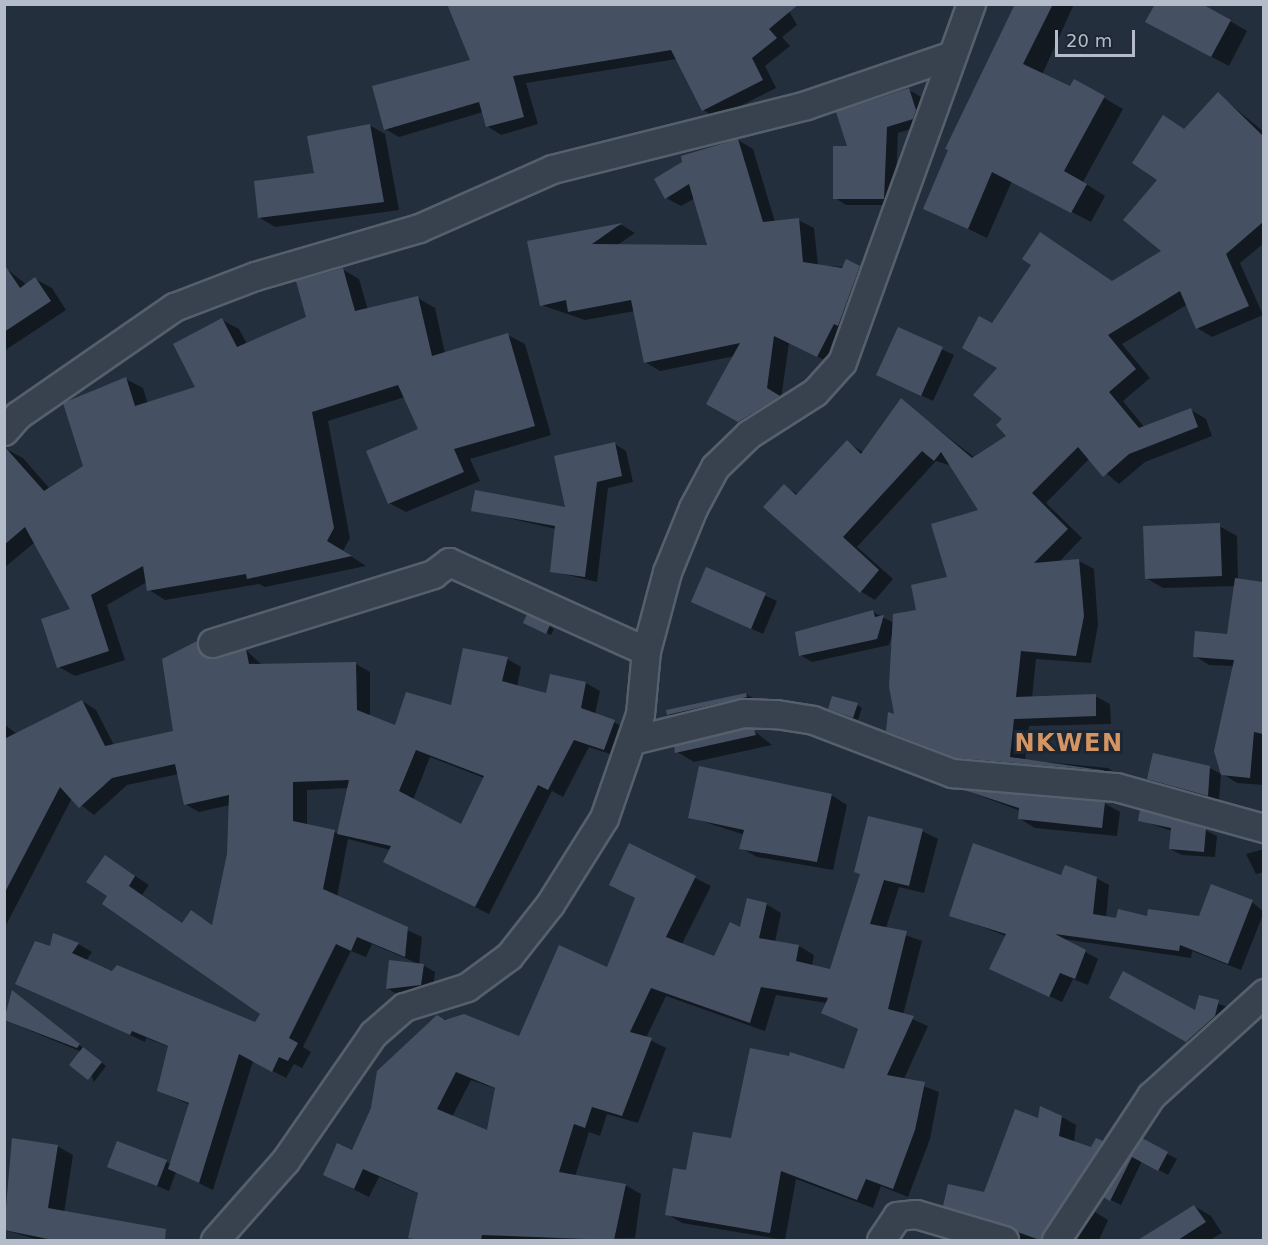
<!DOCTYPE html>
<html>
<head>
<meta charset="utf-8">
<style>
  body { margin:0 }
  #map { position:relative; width:1268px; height:1245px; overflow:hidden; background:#242f3e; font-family:"DejaVu Sans",sans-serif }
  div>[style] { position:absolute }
  .shadow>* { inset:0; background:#0007 }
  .building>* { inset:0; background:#455162 }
  .roads { filter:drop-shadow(2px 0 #565f6c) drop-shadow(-2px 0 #565f6c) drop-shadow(0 2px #565f6c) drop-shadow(0 -2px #565f6c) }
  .minor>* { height:27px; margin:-13.5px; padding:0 13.5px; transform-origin:13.5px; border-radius:13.5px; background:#38414e }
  span { translate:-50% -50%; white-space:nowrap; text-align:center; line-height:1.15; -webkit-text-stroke:6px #1d2633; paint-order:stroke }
  .district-label { font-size:24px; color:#d59563; font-weight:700; letter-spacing:1.5px }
  .frame { position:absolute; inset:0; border:6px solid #b4bcc9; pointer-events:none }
  .scale { position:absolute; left:1055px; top:30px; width:80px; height:27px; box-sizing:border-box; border:3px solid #b4bcc9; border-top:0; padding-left:8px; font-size:18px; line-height:21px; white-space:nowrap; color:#b4bcc9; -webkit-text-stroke:4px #1d2633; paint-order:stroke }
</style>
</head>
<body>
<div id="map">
  <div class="shadow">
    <div style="clip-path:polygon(785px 4px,797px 25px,782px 37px,790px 46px,765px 66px,776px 88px,717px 118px,703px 110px,677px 59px,526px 83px,538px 124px,501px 135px,487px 126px,483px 112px,399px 137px,385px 129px,374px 87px)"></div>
    <div style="clip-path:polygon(1016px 4px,1074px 4px,1042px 75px,1071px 88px,1075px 81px,1123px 109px,1083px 182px,1105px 196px,1091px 222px,1012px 181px,987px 238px,925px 208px)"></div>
    <div style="clip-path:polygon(1230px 21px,1247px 31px,1229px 66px,1164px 32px)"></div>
    <div style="clip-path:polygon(909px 90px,921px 97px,927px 117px,924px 125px,898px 133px,895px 205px,846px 205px,835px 198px,849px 148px)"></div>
    <div style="clip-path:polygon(1218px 94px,1264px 132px,1264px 243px,1240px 263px,1263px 315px,1212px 337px,1197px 328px,1188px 304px,1122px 344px,1150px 378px,1123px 401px,1145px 428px,1191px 410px,1206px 419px,1212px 436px,1145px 462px,1119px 484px,1089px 459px,1046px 503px,1082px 538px,1058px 563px,1079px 561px,1094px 569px,1098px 625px,1091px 663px,1036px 659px,1032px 698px,1095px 696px,1110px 704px,1111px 724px,1029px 726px,1025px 760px,1108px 768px,1118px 774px,972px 765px,903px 739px,888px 730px,896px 716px,893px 631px,889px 645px,812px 662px,800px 655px,873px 612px,894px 623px,918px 611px,949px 578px,981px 511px,952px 466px,936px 461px,857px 547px,893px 579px,875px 600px,860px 591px,784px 486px,799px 495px,847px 442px,864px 453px,901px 400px,975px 458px,1008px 437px,992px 325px,1055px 243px,1113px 282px,1163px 252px,1160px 180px,1185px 130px)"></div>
    <div style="clip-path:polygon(369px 125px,385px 134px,399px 210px,275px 227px,260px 218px)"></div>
    <div style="clip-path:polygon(738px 140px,753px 149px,775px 222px,798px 220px,814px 228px,818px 266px,859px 267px,874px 276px,833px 364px,789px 343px,781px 399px,755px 430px,708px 403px,735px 356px,660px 371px,645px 362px,635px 311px,585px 320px,541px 305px,529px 242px,622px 225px,635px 233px,616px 246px,709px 247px,695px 198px,681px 206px,666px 198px)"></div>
    <div style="clip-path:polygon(342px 269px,359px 279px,368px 310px,418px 298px,435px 308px,445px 353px,508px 335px,525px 344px,551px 435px,470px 459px,480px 481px,406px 512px,389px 503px,420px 430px,405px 397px,328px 421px,350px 538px,343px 551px,366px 566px,265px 587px,259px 584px,165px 600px,149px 590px,147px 582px,107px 605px,125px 660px,75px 676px,59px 667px,72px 610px,35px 542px,4px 568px,4px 448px,23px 458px,50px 489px,80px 473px,126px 379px,143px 388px,148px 404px,197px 388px,222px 320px,239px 329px,247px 344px,308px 318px)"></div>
    <div style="clip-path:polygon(8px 270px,27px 285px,35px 279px,52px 288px,66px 310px,4px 351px)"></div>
    <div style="clip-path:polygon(899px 329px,954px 355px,933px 401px,878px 375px)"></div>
    <div style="clip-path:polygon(615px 444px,626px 451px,633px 482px,608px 488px,597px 582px,551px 571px,556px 529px,473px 510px,567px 509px)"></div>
    <div style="clip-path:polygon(1219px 526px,1237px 536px,1238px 580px,1264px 583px,1264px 785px,1237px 783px,1223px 774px,1234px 666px,1209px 665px,1195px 656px,1228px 635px,1236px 586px,1163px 588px,1146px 578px)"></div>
    <div style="clip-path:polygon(707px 569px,777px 601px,763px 634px,693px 602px)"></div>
    <div style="clip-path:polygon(530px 625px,549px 626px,554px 629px,551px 635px)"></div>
    <div style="clip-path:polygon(evenodd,246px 650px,262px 665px,356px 664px,370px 672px,370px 717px,396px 727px,452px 707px,507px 659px,521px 667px,517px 687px,547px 694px,551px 678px,586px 683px,600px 691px,595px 714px,629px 729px,619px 757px,589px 747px,563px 797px,552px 791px,489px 914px,385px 862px,390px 850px,348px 839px,337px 897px,422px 937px,419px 964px,372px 944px,366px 957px,351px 951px,303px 1047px,311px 1052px,302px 1068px,294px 1064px,286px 1078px,253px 1061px,213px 1190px,176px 1172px,169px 1191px,109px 1166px,118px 1142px,171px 1164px,190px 1105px,159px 1091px,169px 1047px,146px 1038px,145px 1042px,17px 983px,51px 948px,78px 944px,92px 952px,86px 961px,256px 1024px,262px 1013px,109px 896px,106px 857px,149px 885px,142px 895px,183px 924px,192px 912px,214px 926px,229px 854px,230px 805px,199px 812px,185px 804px,179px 774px,127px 785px,94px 815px,72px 798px,4px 929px,4px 724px,17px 734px,82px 701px,96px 710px,114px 745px,175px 732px,164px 660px,211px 651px,216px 658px,246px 650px,430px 757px,484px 778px,462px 826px,413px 800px,430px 757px,246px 650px,349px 788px,338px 833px,307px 826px,307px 790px,349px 788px)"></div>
    <div style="clip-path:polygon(746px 694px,763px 704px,686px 724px,669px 714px)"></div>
    <div style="clip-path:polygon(857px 705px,862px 708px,858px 720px,835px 711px)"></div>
    <div style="clip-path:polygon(754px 731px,772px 745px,694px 762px,677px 752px)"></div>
    <div style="clip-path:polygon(1210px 768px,1221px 774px,1219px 801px,1149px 779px)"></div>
    <div style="clip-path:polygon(970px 792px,1104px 803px,1120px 812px,1117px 836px,1035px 828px,1020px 819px,1021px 811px)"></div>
    <div style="clip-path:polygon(831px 795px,847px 805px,833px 870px,757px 857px,741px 848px,745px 835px,689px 817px)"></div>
    <div style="clip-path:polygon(1139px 820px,1205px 830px,1217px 836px,1215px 857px,1182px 855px,1170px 849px,1172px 831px)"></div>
    <div style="clip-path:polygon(evenodd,922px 831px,938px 839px,924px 893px,899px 887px,886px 928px,922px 941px,903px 1015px,928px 1026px,904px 1079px,939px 1092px,930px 1139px,908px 1197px,881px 1186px,873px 1208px,796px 1179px,785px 1240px,682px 1223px,667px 1214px,687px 1172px,845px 1070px,859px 1030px,823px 1012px,827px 1003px,776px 995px,765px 1031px,666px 996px,646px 1038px,666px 1048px,638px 1123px,607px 1114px,600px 1136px,589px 1132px,575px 1177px,625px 1185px,641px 1194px,635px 1238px,415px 1240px,409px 1237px,419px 1194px,379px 1177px,369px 1197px,325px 1175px,353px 1152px,373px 1108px,378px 1072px,437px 1017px,520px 1038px,608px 969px,636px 899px,611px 885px,630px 845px,711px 886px,682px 944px,715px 958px,766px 904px,781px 913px,775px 942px,799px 946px,814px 955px,812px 966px,831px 971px,862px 875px,922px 831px,471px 1080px,496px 1089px,488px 1132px,452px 1117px,471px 1080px)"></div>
    <div style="clip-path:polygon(1264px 849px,1264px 872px,1256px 874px,1246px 854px)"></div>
    <div style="clip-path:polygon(1062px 877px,1096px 878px,1109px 885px,1106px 918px,1200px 918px,1252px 902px,1264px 912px,1241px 970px,1192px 951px,1191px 958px,1063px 939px,1098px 959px,1088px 985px,1073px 979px,1062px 1002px,1004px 975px,1006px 936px,951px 915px)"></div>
    <div style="clip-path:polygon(423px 965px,435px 972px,433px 991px,398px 995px,387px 988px)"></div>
    <div style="clip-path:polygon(13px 992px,106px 1066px,94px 1082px,82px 1052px,4px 1020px)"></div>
    <div style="clip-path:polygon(1111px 997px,1196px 1012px,1200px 997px,1230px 1008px,1199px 1048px)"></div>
    <div style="clip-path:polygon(1062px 1117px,1076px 1125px,1074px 1142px,1092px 1149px,1097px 1140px,1116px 1150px,1058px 1240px,1019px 1240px,1017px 1232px,945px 1205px,985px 1194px,1039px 1120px)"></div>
    <div style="clip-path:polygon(14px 1140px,57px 1146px,73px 1155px,64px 1213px,162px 1240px,39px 1240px,4px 1230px)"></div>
    <div style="clip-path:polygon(1142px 1140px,1177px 1159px,1168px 1175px,1142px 1161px,1121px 1205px,1105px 1197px)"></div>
    <div style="clip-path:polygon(1194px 1206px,1211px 1216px,1222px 1233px,1210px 1240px,1140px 1240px)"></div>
    <div style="clip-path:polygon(1095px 1212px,1108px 1220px,1099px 1240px,1075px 1240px)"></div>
  </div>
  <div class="building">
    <div style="clip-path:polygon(447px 4px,799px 4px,769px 29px,777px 38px,752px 58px,763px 80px,702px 111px,671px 50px,513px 76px,524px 117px,486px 127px,479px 102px,384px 130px,372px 86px,470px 60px)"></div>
    <div style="clip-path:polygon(1015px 4px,1053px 4px,1023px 64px,1070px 86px,1074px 79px,1105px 96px,1064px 171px,1087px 184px,1071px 213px,992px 172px,968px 229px,923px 209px,948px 150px,945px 149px)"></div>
    <div style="clip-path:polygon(1155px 4px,1202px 4px,1231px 20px,1211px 57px,1145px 22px)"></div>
    <div style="clip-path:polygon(909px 88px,916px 110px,913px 119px,887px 127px,884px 199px,833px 199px,833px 146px,847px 146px,836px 112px)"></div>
    <div style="clip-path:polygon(1218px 92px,1263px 136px,1263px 222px,1226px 254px,1249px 306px,1196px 329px,1180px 291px,1108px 335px,1136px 369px,1109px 392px,1139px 428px,1191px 408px,1198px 427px,1129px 454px,1103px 477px,1078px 447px,1032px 493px,1068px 529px,1034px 563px,1079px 559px,1084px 616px,1076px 656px,1021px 651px,1016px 697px,1096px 694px,1096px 716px,1014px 719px,1010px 757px,1108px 771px,956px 758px,886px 731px,888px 712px,894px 714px,889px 686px,893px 614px,916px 610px,911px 585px,947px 577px,931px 524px,978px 510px,941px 452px,934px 461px,922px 451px,843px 537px,879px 570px,860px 593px,763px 507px,784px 484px,796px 495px,847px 440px,861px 454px,901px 398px,972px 458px,1006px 436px,996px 425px,1002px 419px,973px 395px,997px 368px,962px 348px,979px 316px,992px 323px,1031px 265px,1022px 259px,1040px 232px,1112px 281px,1161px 251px,1123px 220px,1157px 180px,1132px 163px,1163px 115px,1184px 129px)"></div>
    <div style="clip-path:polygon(370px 124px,384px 202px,258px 218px,254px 181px,314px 173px,307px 136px)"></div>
    <div style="clip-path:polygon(738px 139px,763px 222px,799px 218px,803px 262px,842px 268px,846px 259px,860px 266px,838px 326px,834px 324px,817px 357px,774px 336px,767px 388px,780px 396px,738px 422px,706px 404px,740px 343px,644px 363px,631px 300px,568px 312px,566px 300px,540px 306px,527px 241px,622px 223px,592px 244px,707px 245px,689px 184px,665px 199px,654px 179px,682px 162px,681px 156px)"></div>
    <div style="clip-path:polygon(4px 264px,20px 288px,35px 277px,51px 301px,4px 332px)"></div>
    <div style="clip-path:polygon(343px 268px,355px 311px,418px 296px,432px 356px,508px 333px,535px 426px,454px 449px,464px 472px,388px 504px,366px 451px,418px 429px,398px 385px,312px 412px,334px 528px,327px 541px,352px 556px,247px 579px,246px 574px,147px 591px,143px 566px,91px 595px,109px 651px,57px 668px,41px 619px,70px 609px,25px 527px,4px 545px,4px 446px,44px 491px,83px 466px,63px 403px,126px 377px,135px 406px,195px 387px,173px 344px,222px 318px,237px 347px,306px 317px,296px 281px)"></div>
    <div style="clip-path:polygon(898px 327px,943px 347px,921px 396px,876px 375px)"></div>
    <div style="clip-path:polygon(615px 442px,622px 476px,597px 482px,585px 577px,550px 572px,555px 526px,471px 511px,475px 490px,565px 507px,554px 456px)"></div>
    <div style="clip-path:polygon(1220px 523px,1222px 576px,1145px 579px,1143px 526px)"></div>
    <div style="clip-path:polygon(706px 567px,766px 593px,751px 629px,691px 602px)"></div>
    <div style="clip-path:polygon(1235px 578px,1263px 582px,1263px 734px,1254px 732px,1250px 778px,1221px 775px,1214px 751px,1234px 660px,1193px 657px,1195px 631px,1227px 634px)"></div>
    <div style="clip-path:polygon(873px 610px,875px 617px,884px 615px,877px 639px,799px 656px,795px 632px)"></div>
    <div style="clip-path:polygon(527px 614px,550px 625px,546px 634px,523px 623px)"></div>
    <div style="clip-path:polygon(evenodd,197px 641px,209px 658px,246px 649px,249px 664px,356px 662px,357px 710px,395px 725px,406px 692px,451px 705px,463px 648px,508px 657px,502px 681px,546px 693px,550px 674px,586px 682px,581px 708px,615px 720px,604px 750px,574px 740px,548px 790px,538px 785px,475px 907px,383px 862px,391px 846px,337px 834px,349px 780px,293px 782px,293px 821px,335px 830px,323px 889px,408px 927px,405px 957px,357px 937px,351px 951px,336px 944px,289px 1038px,298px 1043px,288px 1061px,279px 1057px,272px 1072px,239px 1054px,199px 1183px,168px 1169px,189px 1103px,157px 1091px,168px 1046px,132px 1031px,130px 1035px,15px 984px,35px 941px,50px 946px,53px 933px,79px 943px,72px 953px,112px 971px,117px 965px,255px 1022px,260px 1014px,102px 904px,107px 896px,86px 882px,105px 855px,135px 876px,129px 886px,182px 923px,191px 910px,212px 925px,227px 854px,229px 795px,184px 805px,175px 764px,112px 778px,79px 808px,60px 787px,4px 894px,4px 739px,82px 700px,105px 746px,173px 731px,162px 659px,197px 641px,416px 750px,484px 776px,461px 824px,399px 791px,416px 750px)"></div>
    <div style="clip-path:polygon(746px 693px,747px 697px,667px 715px,666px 710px)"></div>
    <div style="clip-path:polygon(832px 696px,858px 703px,853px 718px,828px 709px)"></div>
    <div style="clip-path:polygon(745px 729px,754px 729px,756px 735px,675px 753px,674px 746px)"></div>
    <div style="clip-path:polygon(1153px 753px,1210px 766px,1208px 796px,1147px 779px)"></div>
    <div style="clip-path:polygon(699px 766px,832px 794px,817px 862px,739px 849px,744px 830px,688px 818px)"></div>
    <div style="clip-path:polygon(964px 790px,1105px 802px,1102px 828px,1018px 819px,1019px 808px)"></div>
    <div style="clip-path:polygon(1140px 810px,1206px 828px,1204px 852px,1169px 849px,1171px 828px,1138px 821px)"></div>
    <div style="clip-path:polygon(evenodd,868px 816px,923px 829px,909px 886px,884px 880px,870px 924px,907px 931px,888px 1009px,914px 1016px,887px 1075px,925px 1082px,915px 1130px,893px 1189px,866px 1179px,857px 1200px,781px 1171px,770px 1233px,665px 1215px,673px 1168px,686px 1170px,693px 1132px,731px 1138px,750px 1048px,789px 1056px,790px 1052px,844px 1069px,858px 1029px,821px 1013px,828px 998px,761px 987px,750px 1023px,651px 988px,630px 1032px,652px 1038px,622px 1116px,592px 1107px,585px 1128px,574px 1124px,559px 1172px,626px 1184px,614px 1240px,482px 1235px,481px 1240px,420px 1240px,408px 1238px,418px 1193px,363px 1169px,354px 1189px,323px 1175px,337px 1143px,352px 1150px,371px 1108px,377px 1071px,437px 1015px,445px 1020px,464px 1014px,519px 1036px,559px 945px,607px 967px,635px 898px,609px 885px,629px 843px,696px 876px,666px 937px,714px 956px,730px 922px,740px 927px,747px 898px,767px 903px,759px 938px,799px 945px,796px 961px,830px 969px,860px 874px,854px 872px,868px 816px,456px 1072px,495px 1088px,487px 1130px,437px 1109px,456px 1072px)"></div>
    <div style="clip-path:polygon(973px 843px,1061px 875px,1065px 865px,1097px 877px,1093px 914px,1116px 918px,1118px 909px,1147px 916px,1148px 909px,1199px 916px,1211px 884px,1253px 900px,1228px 964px,1180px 945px,1179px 951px,1055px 934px,1086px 950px,1075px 979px,1060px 973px,1049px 997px,989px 969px,1006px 934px,949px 916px)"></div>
    <div style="clip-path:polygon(389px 960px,424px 964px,421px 985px,386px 989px)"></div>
    <div style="clip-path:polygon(1123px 971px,1195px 1010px,1199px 995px,1219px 1000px,1215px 1016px,1186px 1042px,1109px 998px)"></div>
    <div style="clip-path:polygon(12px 990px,80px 1044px,77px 1048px,4px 1020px)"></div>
    <div style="clip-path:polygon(83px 1047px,102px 1062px,88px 1080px,69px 1065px)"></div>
    <div style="clip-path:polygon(1040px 1106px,1062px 1116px,1059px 1136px,1091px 1147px,1096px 1138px,1103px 1141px,1040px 1240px,943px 1206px,948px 1184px,984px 1192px,1015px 1109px,1038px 1118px)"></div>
    <div style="clip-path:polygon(12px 1138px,58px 1145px,48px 1208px,166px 1229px,165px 1240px,53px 1240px,4px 1230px)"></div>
    <div style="clip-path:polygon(1142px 1138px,1168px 1152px,1158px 1171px,1132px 1157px,1110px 1201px,1103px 1197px)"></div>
    <div style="clip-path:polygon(117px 1141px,167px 1160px,157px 1186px,107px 1167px)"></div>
    <div style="clip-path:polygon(1194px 1205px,1206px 1222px,1178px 1240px,1138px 1240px)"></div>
  </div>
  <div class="roads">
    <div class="minor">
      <div style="left:4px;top:431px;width:21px;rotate:-49deg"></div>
      <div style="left:18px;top:415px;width:190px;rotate:-34.7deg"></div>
      <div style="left:174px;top:307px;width:87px;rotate:-20.9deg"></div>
      <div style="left:255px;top:276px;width:171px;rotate:-16.3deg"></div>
      <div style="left:419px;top:228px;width:145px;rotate:-23.9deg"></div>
      <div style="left:552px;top:169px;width:262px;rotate:-14.1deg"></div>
      <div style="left:806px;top:105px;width:151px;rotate:-18.9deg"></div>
      <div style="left:212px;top:643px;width:232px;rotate:-17.3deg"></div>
      <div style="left:433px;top:574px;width:20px;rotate:-37deg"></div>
      <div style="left:449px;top:562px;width:216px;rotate:24.3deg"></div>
      <div style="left:633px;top:740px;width:113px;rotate:-13.8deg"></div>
      <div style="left:743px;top:713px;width:33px;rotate:2deg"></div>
      <div style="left:776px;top:714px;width:37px;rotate:9deg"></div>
      <div style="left:813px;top:720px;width:149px;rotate:20.9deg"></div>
      <div style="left:952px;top:773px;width:165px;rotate:4.9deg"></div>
      <div style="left:1116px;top:787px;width:154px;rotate:15.5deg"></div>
      <div style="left:215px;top:1240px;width:106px;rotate:-48.5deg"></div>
      <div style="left:285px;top:1161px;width:155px;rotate:-55.3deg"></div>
      <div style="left:373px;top:1034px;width:41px;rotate:-41.1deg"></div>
      <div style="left:404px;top:1007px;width:66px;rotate:-17.6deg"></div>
      <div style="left:467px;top:987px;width:52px;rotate:-36.4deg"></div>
      <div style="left:509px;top:956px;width:66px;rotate:-51.7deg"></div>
      <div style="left:550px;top:904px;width:102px;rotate:-57.9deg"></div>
      <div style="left:604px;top:818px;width:110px;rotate:-70.9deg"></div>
      <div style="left:640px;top:714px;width:63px;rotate:-84.6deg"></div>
      <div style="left:646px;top:651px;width:82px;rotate:-75.1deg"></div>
      <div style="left:667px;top:572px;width:69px;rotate:-67.9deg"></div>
      <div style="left:693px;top:508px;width:47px;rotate:-61.8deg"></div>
      <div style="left:715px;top:467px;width:47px;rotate:-44.1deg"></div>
      <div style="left:749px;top:434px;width:78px;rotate:-32.5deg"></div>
      <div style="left:815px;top:392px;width:40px;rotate:-48deg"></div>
      <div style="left:842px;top:362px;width:381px;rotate:-70.2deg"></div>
      <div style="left:881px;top:1240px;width:29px;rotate:-56deg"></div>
      <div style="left:897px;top:1216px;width:19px;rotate:-6deg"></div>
      <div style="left:916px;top:1214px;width:92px;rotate:16.5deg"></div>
      <div style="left:1056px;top:1240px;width:173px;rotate:-56.6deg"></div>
      <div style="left:1151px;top:1096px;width:153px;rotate:-42.3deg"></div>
    </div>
  </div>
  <div class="district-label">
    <span style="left:1069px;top:744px">NKWEN</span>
  </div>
  <div class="frame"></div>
  <div class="scale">20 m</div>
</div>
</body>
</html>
